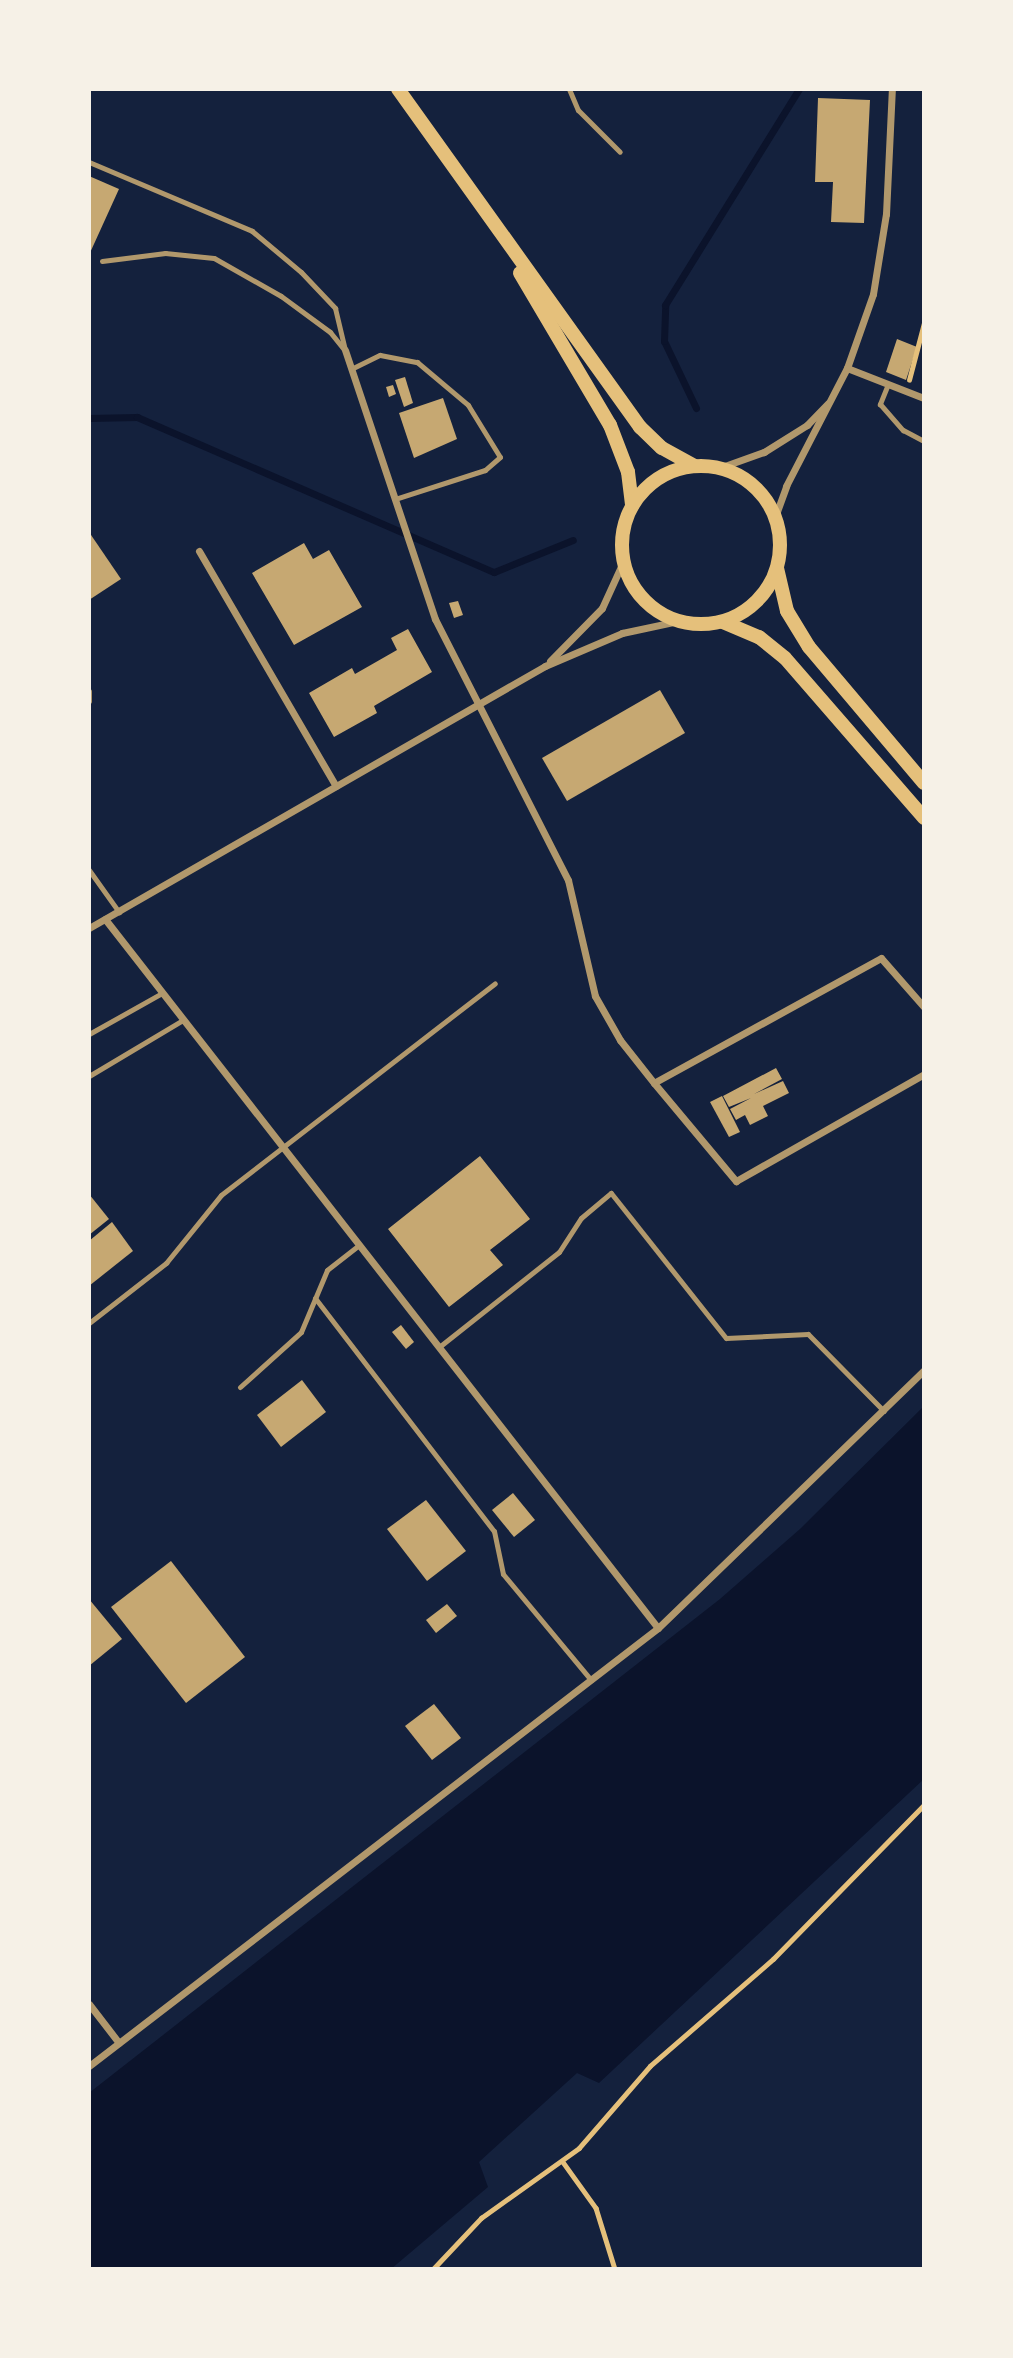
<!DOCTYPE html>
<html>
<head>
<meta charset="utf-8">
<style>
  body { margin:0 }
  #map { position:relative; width:1013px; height:2358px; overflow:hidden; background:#14213d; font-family:"Space Grotesk",sans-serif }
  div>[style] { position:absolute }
  .water>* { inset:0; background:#0b132b }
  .stream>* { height:7px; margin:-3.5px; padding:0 3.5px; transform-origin:3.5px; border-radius:3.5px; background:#0b132b }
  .building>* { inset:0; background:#c6a872 }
  .path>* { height:4.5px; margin:-2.25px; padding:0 2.25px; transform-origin:2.25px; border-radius:2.25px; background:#e5c07b }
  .service>* { height:5px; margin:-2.5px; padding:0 2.5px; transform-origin:2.5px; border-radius:2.5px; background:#b1986c }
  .minor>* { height:7px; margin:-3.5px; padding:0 3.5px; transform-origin:3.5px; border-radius:3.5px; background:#b1986c }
  .secondary>* { height:14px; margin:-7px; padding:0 7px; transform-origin:7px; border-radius:7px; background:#e5c07b }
  .secondary>.ring { margin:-7px; padding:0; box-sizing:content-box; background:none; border:14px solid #e5c07b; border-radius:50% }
  span { translate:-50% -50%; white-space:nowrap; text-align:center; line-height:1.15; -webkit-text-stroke:7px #f6f1e7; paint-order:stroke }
  .frame { position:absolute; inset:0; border:91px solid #f6f1e7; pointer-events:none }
</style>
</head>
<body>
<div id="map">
  <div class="water">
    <div style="clip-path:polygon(924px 1406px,924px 1779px,599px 2083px,577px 2073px,479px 2162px,488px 2187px,391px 2269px,89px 2269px,89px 2093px,720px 1599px,800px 1529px)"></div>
  </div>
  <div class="stream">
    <div style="left:696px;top:408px;width:74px;rotate:-115.5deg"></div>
    <div style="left:664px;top:341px;width:36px;rotate:-88deg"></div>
    <div style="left:665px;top:305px;width:254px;rotate:-58.2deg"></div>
    <div style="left:89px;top:418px;width:48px;rotate:-1.2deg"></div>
    <div style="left:137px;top:417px;width:389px;rotate:23.5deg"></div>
    <div style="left:494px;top:572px;width:85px;rotate:-22.1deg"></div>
  </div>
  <div class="building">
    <div style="clip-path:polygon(818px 98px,870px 100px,864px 223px,831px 222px,833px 182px,815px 182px)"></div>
    <div style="clip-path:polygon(89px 176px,119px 189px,89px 255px)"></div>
    <div style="clip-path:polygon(897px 339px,917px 347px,906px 380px,886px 372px)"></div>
    <div style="clip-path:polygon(405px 377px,413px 403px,404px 407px,395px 380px)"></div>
    <div style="clip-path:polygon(393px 385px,396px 394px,389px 397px,386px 387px)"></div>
    <div style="clip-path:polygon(443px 398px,457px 439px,414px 458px,399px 413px)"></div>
    <div style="clip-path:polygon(89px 532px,121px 579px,89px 600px)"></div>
    <div style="clip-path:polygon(304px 543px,313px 559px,329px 550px,362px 607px,294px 645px,252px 573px)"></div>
    <div style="clip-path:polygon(458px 601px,463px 615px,454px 618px,449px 603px)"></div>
    <div style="clip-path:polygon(408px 629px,432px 672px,374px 706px,377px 713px,334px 737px,309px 693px,352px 668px,355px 674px,397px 650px,391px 638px)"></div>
    <div style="clip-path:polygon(660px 690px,685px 733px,567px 801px,542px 758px)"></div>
    <div style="clip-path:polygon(776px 1068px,782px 1079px,754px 1094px,783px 1081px,789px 1093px,763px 1106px,768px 1116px,750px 1125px,745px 1115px,736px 1120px,730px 1109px,751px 1098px,729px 1107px,723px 1096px)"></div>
    <div style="clip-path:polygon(722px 1096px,740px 1132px,729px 1137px,710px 1102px)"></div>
    <div style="clip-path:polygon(480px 1156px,530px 1219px,490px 1250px,503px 1265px,449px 1307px,388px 1229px)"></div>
    <div style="clip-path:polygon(89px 1194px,109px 1219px,89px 1235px)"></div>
    <div style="clip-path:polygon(112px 1222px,133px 1251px,89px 1286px,89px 1241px)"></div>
    <div style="clip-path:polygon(401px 1325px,414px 1342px,406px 1349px,392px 1332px)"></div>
    <div style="clip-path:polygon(302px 1380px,326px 1412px,281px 1447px,257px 1415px)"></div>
    <div style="clip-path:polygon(513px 1493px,535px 1520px,514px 1537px,492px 1510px)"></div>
    <div style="clip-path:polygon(426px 1500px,466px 1551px,427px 1581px,387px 1529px)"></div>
    <div style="clip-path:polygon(171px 1561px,245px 1657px,186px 1703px,111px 1607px)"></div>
    <div style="clip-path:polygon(89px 1599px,122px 1639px,89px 1666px)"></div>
    <div style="clip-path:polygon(447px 1604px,457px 1616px,436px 1633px,426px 1620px)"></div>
    <div style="clip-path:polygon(434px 1704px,461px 1738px,432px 1760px,405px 1726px)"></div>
  </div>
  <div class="path">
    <div style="left:909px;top:380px;width:59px;rotate:-75.3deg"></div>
    <div style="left:563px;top:2162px;width:57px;rotate:54.3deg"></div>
    <div style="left:596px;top:2208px;width:64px;rotate:72.7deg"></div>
    <div style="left:433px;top:2269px;width:70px;rotate:-46.7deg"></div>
    <div style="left:481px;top:2218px;width:120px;rotate:-35.5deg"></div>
    <div style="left:579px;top:2148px;width:108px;rotate:-49.1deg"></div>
    <div style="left:650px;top:2066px;width:163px;rotate:-41deg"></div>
    <div style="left:773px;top:1959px;width:216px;rotate:-45.6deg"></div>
  </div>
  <div class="service">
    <div style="left:569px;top:89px;width:23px;rotate:67deg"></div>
    <div style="left:578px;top:110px;width:59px;rotate:45deg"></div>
    <div style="left:89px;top:162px;width:177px;rotate:22.9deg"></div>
    <div style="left:252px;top:231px;width:64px;rotate:39.9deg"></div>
    <div style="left:301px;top:272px;width:50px;rotate:46.6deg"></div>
    <div style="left:335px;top:308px;width:43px;rotate:76.6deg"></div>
    <div style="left:102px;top:261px;width:64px;rotate:-7.2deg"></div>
    <div style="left:165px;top:253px;width:49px;rotate:5.8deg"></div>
    <div style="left:214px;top:258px;width:77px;rotate:29.6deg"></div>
    <div style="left:281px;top:296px;width:61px;rotate:36.3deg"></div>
    <div style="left:330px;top:332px;width:21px;rotate:51deg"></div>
    <div style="left:353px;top:368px;width:30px;rotate:-26deg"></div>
    <div style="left:380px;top:355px;width:38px;rotate:11deg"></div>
    <div style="left:417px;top:362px;width:67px;rotate:40.1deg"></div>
    <div style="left:468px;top:405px;width:61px;rotate:58.4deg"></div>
    <div style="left:500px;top:457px;width:20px;rotate:139deg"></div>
    <div style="left:485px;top:470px;width:95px;rotate:162.1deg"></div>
    <div style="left:888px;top:384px;width:22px;rotate:112deg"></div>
    <div style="left:880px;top:404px;width:35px;rotate:49deg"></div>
    <div style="left:903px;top:430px;width:24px;rotate:28deg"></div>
    <div style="left:89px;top:691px;width:10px;rotate:90deg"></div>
    <div style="left:89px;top:870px;width:52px;rotate:54.5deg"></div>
    <div style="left:89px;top:1034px;width:84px;rotate:-29.3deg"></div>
    <div style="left:89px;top:1076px;width:109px;rotate:-30.8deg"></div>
    <div style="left:315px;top:1298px;width:294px;rotate:52.5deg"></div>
    <div style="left:494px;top:1531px;width:44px;rotate:78.2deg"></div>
    <div style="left:503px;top:1574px;width:138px;rotate:50.3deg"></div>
    <div style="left:89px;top:1323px;width:98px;rotate:-37.9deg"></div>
    <div style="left:166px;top:1263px;width:87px;rotate:-51deg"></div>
    <div style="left:221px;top:1195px;width:346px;rotate:-37.7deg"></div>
    <div style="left:439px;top:1347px;width:153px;rotate:-38.4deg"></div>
    <div style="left:559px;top:1252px;width:40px;rotate:-57.1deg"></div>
    <div style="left:581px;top:1218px;width:39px;rotate:-40deg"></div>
    <div style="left:611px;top:1193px;width:185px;rotate:51.6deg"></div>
    <div style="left:726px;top:1338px;width:82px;rotate:-2.8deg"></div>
    <div style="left:808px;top:1334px;width:108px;rotate:45.4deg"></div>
    <div style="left:240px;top:1387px;width:82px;rotate:-42deg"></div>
    <div style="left:301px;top:1332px;width:67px;rotate:-67.2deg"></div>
    <div style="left:327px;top:1270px;width:41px;rotate:-38deg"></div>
  </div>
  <div class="minor">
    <div style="left:345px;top:350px;width:284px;rotate:71.5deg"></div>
    <div style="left:435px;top:619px;width:293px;rotate:63deg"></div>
    <div style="left:568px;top:880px;width:119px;rotate:76.9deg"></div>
    <div style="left:595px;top:996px;width:51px;rotate:60.4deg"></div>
    <div style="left:620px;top:1040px;width:55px;rotate:51.7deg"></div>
    <div style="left:847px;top:368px;width:83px;rotate:21.3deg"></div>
    <div style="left:719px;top:468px;width:48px;rotate:-19.6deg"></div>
    <div style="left:764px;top:452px;width:51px;rotate:-32.1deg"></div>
    <div style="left:807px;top:425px;width:30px;rotate:-46deg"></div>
    <div style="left:775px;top:517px;width:33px;rotate:-70deg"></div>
    <div style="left:786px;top:486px;width:133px;rotate:-62.7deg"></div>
    <div style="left:847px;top:368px;width:78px;rotate:-70.6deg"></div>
    <div style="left:873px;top:294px;width:81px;rotate:-80.8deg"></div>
    <div style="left:886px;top:214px;width:125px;rotate:-87.3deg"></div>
    <div style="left:199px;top:551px;width:272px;rotate:59.8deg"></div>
    <div style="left:550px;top:661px;width:74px;rotate:-45.5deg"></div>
    <div style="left:602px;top:608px;width:51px;rotate:-65.5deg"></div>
    <div style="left:105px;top:919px;width:899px;rotate:52.05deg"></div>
    <div style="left:89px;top:928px;width:526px;rotate:-29.88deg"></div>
    <div style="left:545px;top:666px;width:84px;rotate:-23.2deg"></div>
    <div style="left:622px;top:633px;width:57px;rotate:-12.1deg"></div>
    <div style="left:924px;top:1007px;width:65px;rotate:-131.3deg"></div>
    <div style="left:881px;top:958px;width:259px;rotate:151.2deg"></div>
    <div style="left:654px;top:1083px;width:128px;rotate:50.1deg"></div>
    <div style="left:736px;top:1181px;width:216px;rotate:-29.6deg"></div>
    <div style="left:89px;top:2004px;width:49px;rotate:52.4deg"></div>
    <div style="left:89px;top:2066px;width:718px;rotate:-37.59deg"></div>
    <div style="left:658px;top:1628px;width:371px;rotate:-44.1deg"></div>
  </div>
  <div class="secondary">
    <div style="left:398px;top:89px;width:416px;rotate:54.4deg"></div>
    <div style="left:640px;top:427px;width:30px;rotate:44deg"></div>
    <div style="left:662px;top:448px;width:37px;rotate:29deg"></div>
    <div style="left:520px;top:273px;width:177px;rotate:59.4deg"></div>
    <div style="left:610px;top:425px;width:50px;rotate:69deg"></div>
    <div style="left:628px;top:472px;width:34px;rotate:83deg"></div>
    <div class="ring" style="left:622px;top:466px;width:144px;height:144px"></div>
    <div style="left:777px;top:568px;width:44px;rotate:76.9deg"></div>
    <div style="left:787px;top:611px;width:42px;rotate:58.6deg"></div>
    <div style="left:809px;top:647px;width:178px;rotate:49.8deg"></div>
    <div style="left:723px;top:622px;width:39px;rotate:23deg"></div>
    <div style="left:759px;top:637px;width:33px;rotate:39deg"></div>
    <div style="left:785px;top:658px;width:212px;rotate:49deg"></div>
  </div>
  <div class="frame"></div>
</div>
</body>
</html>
